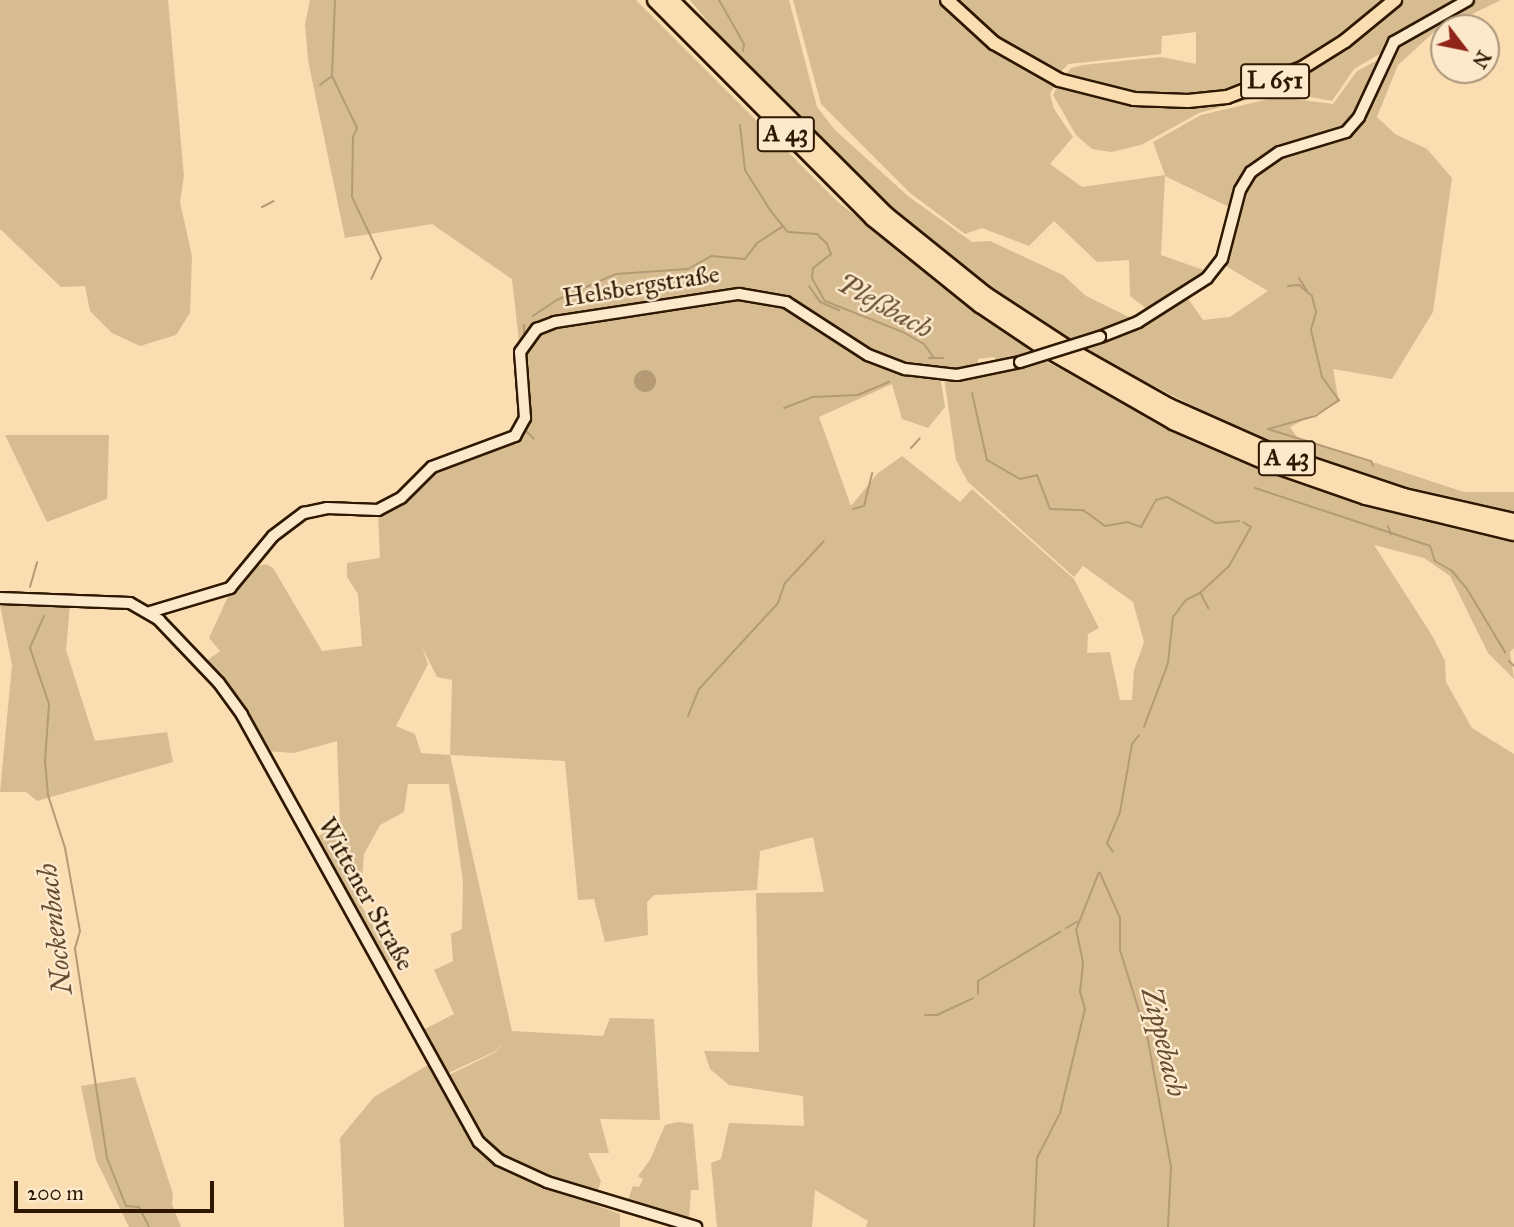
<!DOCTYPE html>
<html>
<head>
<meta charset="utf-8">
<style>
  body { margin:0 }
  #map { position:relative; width:1514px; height:1227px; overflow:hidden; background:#faddb0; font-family:"IM FELL Great Primer",serif }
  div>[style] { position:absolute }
  .green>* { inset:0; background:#d7bc92 }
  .water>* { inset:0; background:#b59a75 }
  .round { border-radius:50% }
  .stream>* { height:2px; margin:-1px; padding:0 1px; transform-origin:1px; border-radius:1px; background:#b59a75 }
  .roads { filter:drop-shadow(2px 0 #2f1802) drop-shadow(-2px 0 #2f1802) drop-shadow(0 2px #2f1802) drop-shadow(0 -2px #2f1802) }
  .secondary>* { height:10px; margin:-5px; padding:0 5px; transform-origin:5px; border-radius:5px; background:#fce9cc }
  .primary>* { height:12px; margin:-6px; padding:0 6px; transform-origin:6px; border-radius:6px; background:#faddb0 }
  .highway>* { height:14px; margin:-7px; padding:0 7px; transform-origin:7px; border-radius:7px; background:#faddb0 }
  .bridges { filter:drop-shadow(2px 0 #2f1802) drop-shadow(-2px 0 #2f1802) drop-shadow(0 2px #2f1802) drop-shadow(0 -2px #2f1802) }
  .secondary-bridge>* { height:10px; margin:-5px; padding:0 5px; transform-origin:5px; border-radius:5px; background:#fce9cc }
  span { translate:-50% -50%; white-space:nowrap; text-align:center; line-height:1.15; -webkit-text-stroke:5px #fce9cc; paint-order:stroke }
  .shield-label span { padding:2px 5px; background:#fce9cc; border:2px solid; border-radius:5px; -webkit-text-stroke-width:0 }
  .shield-label { font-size:24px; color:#2f1802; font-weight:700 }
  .street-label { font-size:26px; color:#2f1802 }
  .water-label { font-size:28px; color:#654c30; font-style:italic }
  .north { position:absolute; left:1430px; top:14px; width:70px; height:70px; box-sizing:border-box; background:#fce9cc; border:2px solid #aa957b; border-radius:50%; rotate:122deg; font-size:19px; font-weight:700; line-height:28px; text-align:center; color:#2f1802 }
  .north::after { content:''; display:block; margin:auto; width:24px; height:32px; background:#8f2418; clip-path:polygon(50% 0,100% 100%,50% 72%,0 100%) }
  .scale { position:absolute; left:14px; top:1181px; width:200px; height:32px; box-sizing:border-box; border:4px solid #2f1802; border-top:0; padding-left:9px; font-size:21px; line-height:24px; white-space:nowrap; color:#2f1802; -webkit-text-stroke:5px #fce9cc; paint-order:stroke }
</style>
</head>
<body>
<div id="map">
  <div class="green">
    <div style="clip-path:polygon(0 0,168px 0,184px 176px,180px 202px,192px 256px,190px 313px,176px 335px,140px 346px,112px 333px,90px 311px,85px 286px,61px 287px,0 229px)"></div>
    <div style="clip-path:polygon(310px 0,636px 0,838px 202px,1032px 352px,1000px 364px,994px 357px,978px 359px,977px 369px,956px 372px,891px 361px,764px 293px,556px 320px,520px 350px,512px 279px,432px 224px,345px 238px,308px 60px,305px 24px)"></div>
    <div style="clip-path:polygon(690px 0,789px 0,817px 107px,835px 130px,908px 196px,972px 242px,990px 241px,1063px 275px,1086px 296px,1135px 320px,1070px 341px,1033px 319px,945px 254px,824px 145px,731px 50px)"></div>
    <div style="clip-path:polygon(793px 0,940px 0,972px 34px,1007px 60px,1055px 85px,1050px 94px,1054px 109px,1073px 137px,1050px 164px,1082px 187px,1165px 175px,1153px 142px,1201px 115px,1277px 97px,1333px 104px,1357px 71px,1380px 59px,1356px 117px,1345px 127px,1278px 147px,1259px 158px,1247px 169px,1231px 208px,1165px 176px,1161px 255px,1209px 272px,1151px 312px,1130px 296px,1129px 260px,1097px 262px,1054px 221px,1029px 246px,982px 228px,965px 234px,910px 193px,821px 104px)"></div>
    <div style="clip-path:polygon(953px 0,1390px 0,1303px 64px,1224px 93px,1147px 98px,1065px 76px,1071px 68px,1083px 65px,1161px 57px,1196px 64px,1196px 32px,1162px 36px,1161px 54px,1068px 64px,1060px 73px,1002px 42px)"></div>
    <div style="clip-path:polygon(1402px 0,1460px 0,1406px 30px,1383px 52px,1354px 69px,1332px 101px,1290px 93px,1258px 97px,1199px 113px,1141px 145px,1111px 152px,1092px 149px,1076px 135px,1053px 95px,1058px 85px,1104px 99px,1148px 106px,1227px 100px,1266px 90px,1303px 73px)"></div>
    <div style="clip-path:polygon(1476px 0,1501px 0,1433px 33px,1398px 65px,1377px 117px,1395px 134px,1427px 149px,1452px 178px,1433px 312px,1392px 379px,1333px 369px,1339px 402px,1290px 427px,1297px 437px,1464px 492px,1514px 492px,1514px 514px,1389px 483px,1254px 437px,1079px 348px,1156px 317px,1187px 297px,1203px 320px,1230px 317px,1268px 291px,1224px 265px,1243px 191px,1253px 174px,1282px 155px,1338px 141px,1351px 133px,1397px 43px)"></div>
    <div style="clip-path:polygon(evenodd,739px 295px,784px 303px,867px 358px,940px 376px,945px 407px,928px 428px,902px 419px,892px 384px,819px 417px,851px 506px,877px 474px,902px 456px,960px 502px,972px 489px,1074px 579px,1099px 628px,1088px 634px,1087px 653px,1110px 652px,1120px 700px,1132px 700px,1134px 670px,1144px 642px,1133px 602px,1083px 566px,1074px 577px,968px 482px,956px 460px,944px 377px,1008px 370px,1043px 360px,1214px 449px,1269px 471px,1378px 509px,1514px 540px,1514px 648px,1510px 652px,1514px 679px,1488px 653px,1450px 576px,1424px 558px,1374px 545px,1433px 637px,1445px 661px,1446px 682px,1472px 728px,1514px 754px,1514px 1227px,866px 1227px,868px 1221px,815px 1190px,812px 1227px,717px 1227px,711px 1163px,721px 1159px,729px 1123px,804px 1126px,803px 1096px,729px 1085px,710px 1069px,704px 1051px,759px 1052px,756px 893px,824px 892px,813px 837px,760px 851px,757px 890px,654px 895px,647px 902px,648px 935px,605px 942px,594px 899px,578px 900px,565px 761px,450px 755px,512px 1031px,603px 1036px,610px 1018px,654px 1019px,660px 1120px,600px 1119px,609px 1153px,588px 1153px,601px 1181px,596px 1196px,537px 1174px,488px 1147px,445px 1077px,496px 1052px,507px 1039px,496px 1051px,444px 1075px,419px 1032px,454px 1014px,434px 970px,453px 961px,451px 934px,462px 929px,463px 881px,449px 784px,408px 784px,404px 812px,380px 825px,364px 854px,360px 903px,392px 959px,384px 964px,315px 838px,340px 824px,337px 741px,294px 753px,265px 751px,205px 662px,220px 651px,209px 638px,231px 590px,251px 568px,266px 564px,273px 568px,322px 651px,362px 646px,358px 594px,347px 577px,347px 563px,380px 558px,378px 513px,432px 471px,524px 430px,522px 352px,538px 330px,739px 295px,422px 647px,437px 677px,452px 680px,450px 755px,421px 753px,415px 734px,396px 726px,428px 664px,422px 647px)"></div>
    <div style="clip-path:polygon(5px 435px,109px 435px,107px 499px,47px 522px)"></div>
    <div style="clip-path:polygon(70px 604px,66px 650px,95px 741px,167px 732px,173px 762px,37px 801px,26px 792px,0 792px,12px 665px,0 605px)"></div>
    <div style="clip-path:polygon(428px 1065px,481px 1154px,526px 1179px,620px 1214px,620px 1227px,344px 1227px,340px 1138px,374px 1097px)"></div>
    <div style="clip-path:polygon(135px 1077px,173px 1194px,172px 1204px,181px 1227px,129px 1227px,96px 1160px,81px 1086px)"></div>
    <div style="clip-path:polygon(678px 1122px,693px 1124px,699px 1190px,691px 1190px,689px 1220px,630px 1204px,628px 1200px,633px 1186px,639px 1187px,643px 1179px,638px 1176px,650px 1160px,665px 1125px)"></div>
  </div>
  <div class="water">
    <div class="round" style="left:634px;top:370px;width:22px;height:22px"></div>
  </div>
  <div class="stream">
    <div style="left:335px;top:0;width:76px;rotate:92.3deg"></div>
    <div style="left:332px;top:76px;width:58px;rotate:64.3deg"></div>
    <div style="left:357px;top:128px;width:10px;rotate:114deg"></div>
    <div style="left:353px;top:137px;width:60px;rotate:91deg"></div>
    <div style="left:352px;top:197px;width:68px;rotate:64.6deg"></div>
    <div style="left:381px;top:258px;width:23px;rotate:115deg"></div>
    <div style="left:719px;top:0;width:51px;rotate:60.4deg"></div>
    <div style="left:744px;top:44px;width:7px;rotate:98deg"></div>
    <div style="left:320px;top:85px;width:15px;rotate:-37deg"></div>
    <div style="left:740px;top:125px;width:45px;rotate:83.7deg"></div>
    <div style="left:745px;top:170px;width:47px;rotate:58deg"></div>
    <div style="left:770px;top:210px;width:28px;rotate:51deg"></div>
    <div style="left:788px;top:232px;width:29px;rotate:4deg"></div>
    <div style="left:817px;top:234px;width:14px;rotate:45deg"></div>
    <div style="left:827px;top:244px;width:11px;rotate:68deg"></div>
    <div style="left:831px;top:254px;width:23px;rotate:142deg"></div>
    <div style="left:813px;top:268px;width:10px;rotate:96deg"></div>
    <div style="left:812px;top:278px;width:26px;rotate:61deg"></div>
    <div style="left:825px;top:301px;width:84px;rotate:21.7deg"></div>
    <div style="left:903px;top:332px;width:24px;rotate:30deg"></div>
    <div style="left:924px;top:344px;width:17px;rotate:54deg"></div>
    <div style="left:262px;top:207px;width:13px;rotate:-27deg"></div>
    <div style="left:1299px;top:278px;width:15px;rotate:58deg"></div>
    <div style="left:809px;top:286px;width:19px;rotate:55deg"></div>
    <div style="left:820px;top:302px;width:21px;rotate:23deg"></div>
    <div style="left:1288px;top:286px;width:11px;rotate:-5deg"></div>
    <div style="left:1299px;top:285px;width:17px;rotate:40deg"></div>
    <div style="left:1312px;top:296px;width:16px;rotate:76deg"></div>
    <div style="left:1316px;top:312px;width:19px;rotate:106deg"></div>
    <div style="left:1311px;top:330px;width:48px;rotate:76.8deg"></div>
    <div style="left:1322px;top:377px;width:29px;rotate:54deg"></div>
    <div style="left:1339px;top:400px;width:29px;rotate:146deg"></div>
    <div style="left:1315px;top:416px;width:49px;rotate:164.5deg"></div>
    <div style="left:1268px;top:429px;width:108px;rotate:17.3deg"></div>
    <div style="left:1371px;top:461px;width:5px;rotate:68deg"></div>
    <div style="left:533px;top:316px;width:29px;rotate:-34deg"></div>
    <div style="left:557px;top:300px;width:64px;rotate:-23.8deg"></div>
    <div style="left:616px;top:274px;width:72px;rotate:-4deg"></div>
    <div style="left:688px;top:269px;width:26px;rotate:-29deg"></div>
    <div style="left:711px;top:256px;width:34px;rotate:5deg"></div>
    <div style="left:745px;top:259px;width:20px;rotate:-53deg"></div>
    <div style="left:757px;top:243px;width:31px;rotate:-33deg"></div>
    <div style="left:524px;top:325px;width:9px;rotate:90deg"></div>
    <div style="left:929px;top:358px;width:14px"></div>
    <div style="left:972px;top:393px;width:69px;rotate:77.4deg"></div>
    <div style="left:987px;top:460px;width:38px;rotate:30deg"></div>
    <div style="left:1020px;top:479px;width:17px;rotate:-13deg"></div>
    <div style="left:1037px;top:475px;width:36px;rotate:69deg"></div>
    <div style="left:1050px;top:509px;width:33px;rotate:2deg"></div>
    <div style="left:1083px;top:510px;width:27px;rotate:36deg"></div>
    <div style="left:1105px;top:526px;width:22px;rotate:-10deg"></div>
    <div style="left:1127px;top:522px;width:15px;rotate:20deg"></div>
    <div style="left:1141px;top:527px;width:31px;rotate:-61deg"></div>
    <div style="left:1156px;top:500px;width:11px;rotate:-15deg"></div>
    <div style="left:1167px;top:497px;width:55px;rotate:28deg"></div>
    <div style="left:1216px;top:523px;width:23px;rotate:-5deg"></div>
    <div style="left:784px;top:408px;width:30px;rotate:-21deg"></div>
    <div style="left:812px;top:397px;width:46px;rotate:-2.5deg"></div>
    <div style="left:858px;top:395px;width:34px;rotate:-23deg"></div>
    <div style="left:526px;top:431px;width:11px;rotate:45deg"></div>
    <div style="left:911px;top:448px;width:13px;rotate:-48deg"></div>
    <div style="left:1255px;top:488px;width:184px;rotate:18.3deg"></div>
    <div style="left:1430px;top:546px;width:16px;rotate:72deg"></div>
    <div style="left:1435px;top:561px;width:20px;rotate:30deg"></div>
    <div style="left:1452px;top:571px;width:23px;rotate:50deg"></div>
    <div style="left:1467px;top:589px;width:74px;rotate:58.9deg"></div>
    <div style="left:853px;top:509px;width:11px;rotate:-15deg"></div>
    <div style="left:864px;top:506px;width:34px;rotate:-76deg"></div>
    <div style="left:1388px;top:526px;width:9px;rotate:72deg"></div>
    <div style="left:30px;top:587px;width:26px;rotate:-74deg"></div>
    <div style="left:1201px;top:594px;width:16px;rotate:63deg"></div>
    <div style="left:44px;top:616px;width:35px;rotate:114deg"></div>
    <div style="left:30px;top:648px;width:59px;rotate:71.3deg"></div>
    <div style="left:49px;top:704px;width:57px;rotate:94deg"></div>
    <div style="left:45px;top:761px;width:34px;rotate:85deg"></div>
    <div style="left:48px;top:795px;width:56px;rotate:72.2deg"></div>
    <div style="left:65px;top:848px;width:84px;rotate:79.8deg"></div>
    <div style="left:80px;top:931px;width:19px;rotate:106deg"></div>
    <div style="left:75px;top:949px;width:211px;rotate:81.3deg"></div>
    <div style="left:107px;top:1158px;width:52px;rotate:68.4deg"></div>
    <div style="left:126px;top:1206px;width:13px;rotate:4deg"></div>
    <div style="left:139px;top:1207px;width:22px;rotate:63deg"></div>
    <div style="left:1509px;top:661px;width:7px;rotate:45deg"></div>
    <div style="left:688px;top:716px;width:29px;rotate:-68deg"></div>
    <div style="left:699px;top:689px;width:117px;rotate:-47.4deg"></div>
    <div style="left:778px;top:603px;width:21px;rotate:-71deg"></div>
    <div style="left:785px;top:583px;width:57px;rotate:-47.1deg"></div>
    <div style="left:1144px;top:727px;width:68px;rotate:-69.4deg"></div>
    <div style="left:1168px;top:663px;width:46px;rotate:-83.8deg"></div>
    <div style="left:1173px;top:617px;width:21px;rotate:-53deg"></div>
    <div style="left:1186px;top:600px;width:16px;rotate:-27deg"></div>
    <div style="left:1200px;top:593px;width:40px;rotate:-43deg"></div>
    <div style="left:1229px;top:566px;width:45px;rotate:-60.6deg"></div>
    <div style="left:1251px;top:527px;width:9px;rotate:-148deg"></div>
    <div style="left:1113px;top:852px;width:11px;rotate:-124deg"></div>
    <div style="left:1107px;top:843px;width:34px;rotate:-67deg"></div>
    <div style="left:1120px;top:812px;width:69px;rotate:-80deg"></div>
    <div style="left:1132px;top:744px;width:11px;rotate:-52deg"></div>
    <div style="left:1100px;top:873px;width:49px;rotate:66deg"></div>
    <div style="left:1120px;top:918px;width:32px;rotate:90deg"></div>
    <div style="left:1120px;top:950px;width:94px;rotate:72.7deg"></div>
    <div style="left:1148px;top:1040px;width:129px;rotate:79.7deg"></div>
    <div style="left:1171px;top:1167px;width:60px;rotate:92.9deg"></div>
    <div style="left:1066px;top:928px;width:13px;rotate:-29deg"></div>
    <div style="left:978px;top:994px;width:13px;rotate:-90deg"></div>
    <div style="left:978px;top:981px;width:96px;rotate:-30.9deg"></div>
    <div style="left:925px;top:1015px;width:12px"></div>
    <div style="left:937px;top:1015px;width:40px;rotate:-25deg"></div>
    <div style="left:1034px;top:1227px;width:69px;rotate:-87.5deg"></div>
    <div style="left:1037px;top:1158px;width:51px;rotate:-62.9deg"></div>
    <div style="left:1060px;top:1113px;width:107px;rotate:-76.5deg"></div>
    <div style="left:1085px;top:1009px;width:18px;rotate:-106deg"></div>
    <div style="left:1080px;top:992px;width:30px;rotate:-84deg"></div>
    <div style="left:1083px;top:962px;width:33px;rotate:-102deg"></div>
    <div style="left:1076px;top:930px;width:62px;rotate:-68.4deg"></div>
  </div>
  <div class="roads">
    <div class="secondary">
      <div style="left:1100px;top:337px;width:41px;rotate:-21.5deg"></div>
      <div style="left:1138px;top:322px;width:82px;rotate:-32.5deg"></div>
      <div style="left:1207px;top:278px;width:24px;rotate:-52deg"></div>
      <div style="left:1222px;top:259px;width:71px;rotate:-75.4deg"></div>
      <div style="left:1240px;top:190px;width:21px;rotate:-59deg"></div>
      <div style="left:1251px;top:172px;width:35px;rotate:-35deg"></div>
      <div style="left:1280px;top:152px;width:69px;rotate:-16.9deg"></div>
      <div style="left:1346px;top:132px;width:20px;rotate:-49deg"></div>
      <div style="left:1359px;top:117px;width:83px;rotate:-65deg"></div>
      <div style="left:1394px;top:42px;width:85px;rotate:-29.6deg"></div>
      <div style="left:0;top:598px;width:130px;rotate:2.2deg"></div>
      <div style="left:130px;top:603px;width:34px;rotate:30deg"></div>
      <div style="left:159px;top:620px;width:87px;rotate:46.4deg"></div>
      <div style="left:219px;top:683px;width:39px;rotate:54deg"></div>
      <div style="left:242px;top:715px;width:488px;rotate:61deg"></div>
      <div style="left:479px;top:1142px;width:27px;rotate:42deg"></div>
      <div style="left:499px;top:1160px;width:53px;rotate:24.6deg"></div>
      <div style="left:547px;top:1182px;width:156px;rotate:16.8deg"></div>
      <div style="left:150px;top:612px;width:84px;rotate:-16.7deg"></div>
      <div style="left:230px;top:588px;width:67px;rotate:-50.4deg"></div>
      <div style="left:273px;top:536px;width:39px;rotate:-37deg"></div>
      <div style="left:304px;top:513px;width:24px;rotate:-12deg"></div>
      <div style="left:327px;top:508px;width:51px;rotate:2.2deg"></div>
      <div style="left:378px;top:510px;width:26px;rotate:-28deg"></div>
      <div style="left:401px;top:498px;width:44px;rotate:-45deg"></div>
      <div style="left:432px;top:467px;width:89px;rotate:-20.5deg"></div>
      <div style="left:515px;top:436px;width:21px;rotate:-61deg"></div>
      <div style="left:525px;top:418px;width:66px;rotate:-94.3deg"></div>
      <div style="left:520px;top:352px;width:29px;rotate:-54deg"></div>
      <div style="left:537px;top:329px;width:19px;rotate:-21deg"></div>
      <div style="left:555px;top:322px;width:186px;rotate:-8.7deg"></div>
      <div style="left:739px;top:294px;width:48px;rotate:9.7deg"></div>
      <div style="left:786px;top:302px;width:98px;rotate:32.9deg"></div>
      <div style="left:868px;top:355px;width:40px;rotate:21deg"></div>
      <div style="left:905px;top:369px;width:52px;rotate:6.6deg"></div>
      <div style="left:957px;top:375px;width:64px;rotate:-11.7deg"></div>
    </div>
    <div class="primary">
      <div style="left:947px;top:0;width:64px;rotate:42.5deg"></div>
      <div style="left:994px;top:43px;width:75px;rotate:29.6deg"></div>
      <div style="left:1059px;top:80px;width:77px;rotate:14.2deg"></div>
      <div style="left:1134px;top:99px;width:54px;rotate:2.1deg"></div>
      <div style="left:1188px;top:101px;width:39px;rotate:-6deg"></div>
      <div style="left:1227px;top:97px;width:80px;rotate:-21.1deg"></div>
      <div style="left:1302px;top:68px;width:51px;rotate:-32.1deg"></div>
      <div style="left:1345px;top:41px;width:65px;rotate:-39.4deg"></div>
    </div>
    <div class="highway">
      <div style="left:655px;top:0;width:308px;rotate:45.1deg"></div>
      <div style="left:872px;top:218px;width:139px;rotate:38.9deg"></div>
      <div style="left:980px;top:305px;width:77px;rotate:33.9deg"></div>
      <div style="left:1044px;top:348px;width:149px;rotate:29.8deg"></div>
      <div style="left:1173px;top:422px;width:100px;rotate:23.5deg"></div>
      <div style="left:1265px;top:462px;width:107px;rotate:19.1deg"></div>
      <div style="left:1366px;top:497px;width:152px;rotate:13.7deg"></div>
      <div style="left:671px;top:0;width:305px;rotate:44.9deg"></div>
      <div style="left:887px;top:215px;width:126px;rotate:38.9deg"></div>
      <div style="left:985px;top:294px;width:108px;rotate:33.2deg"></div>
      <div style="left:1075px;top:353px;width:108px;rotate:29.4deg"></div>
      <div style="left:1169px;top:406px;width:111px;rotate:24deg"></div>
      <div style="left:1270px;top:451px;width:141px;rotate:18.6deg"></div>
      <div style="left:1404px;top:496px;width:113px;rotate:12.8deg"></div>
    </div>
  </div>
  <div class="bridges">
    <div class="secondary-bridge">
      <div style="left:1020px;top:362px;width:84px;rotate:-17.4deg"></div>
    </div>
  </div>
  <div class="shield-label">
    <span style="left:1275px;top:81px">L 651</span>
    <span style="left:786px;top:134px">A 43</span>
    <span style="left:1287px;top:458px">A 43</span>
  </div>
  <div class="street-label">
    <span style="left:641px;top:286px;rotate:-9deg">Helsbergstraße</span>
    <span style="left:366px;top:894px;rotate:61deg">Wittener Straße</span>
  </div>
  <div class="water-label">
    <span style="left:885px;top:306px;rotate:29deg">Pleßbach</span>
    <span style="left:55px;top:929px;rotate:-97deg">Nockenbach</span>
    <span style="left:1164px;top:1042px;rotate:76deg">Zippebach</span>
  </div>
  <div class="north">N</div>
  <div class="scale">200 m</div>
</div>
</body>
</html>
